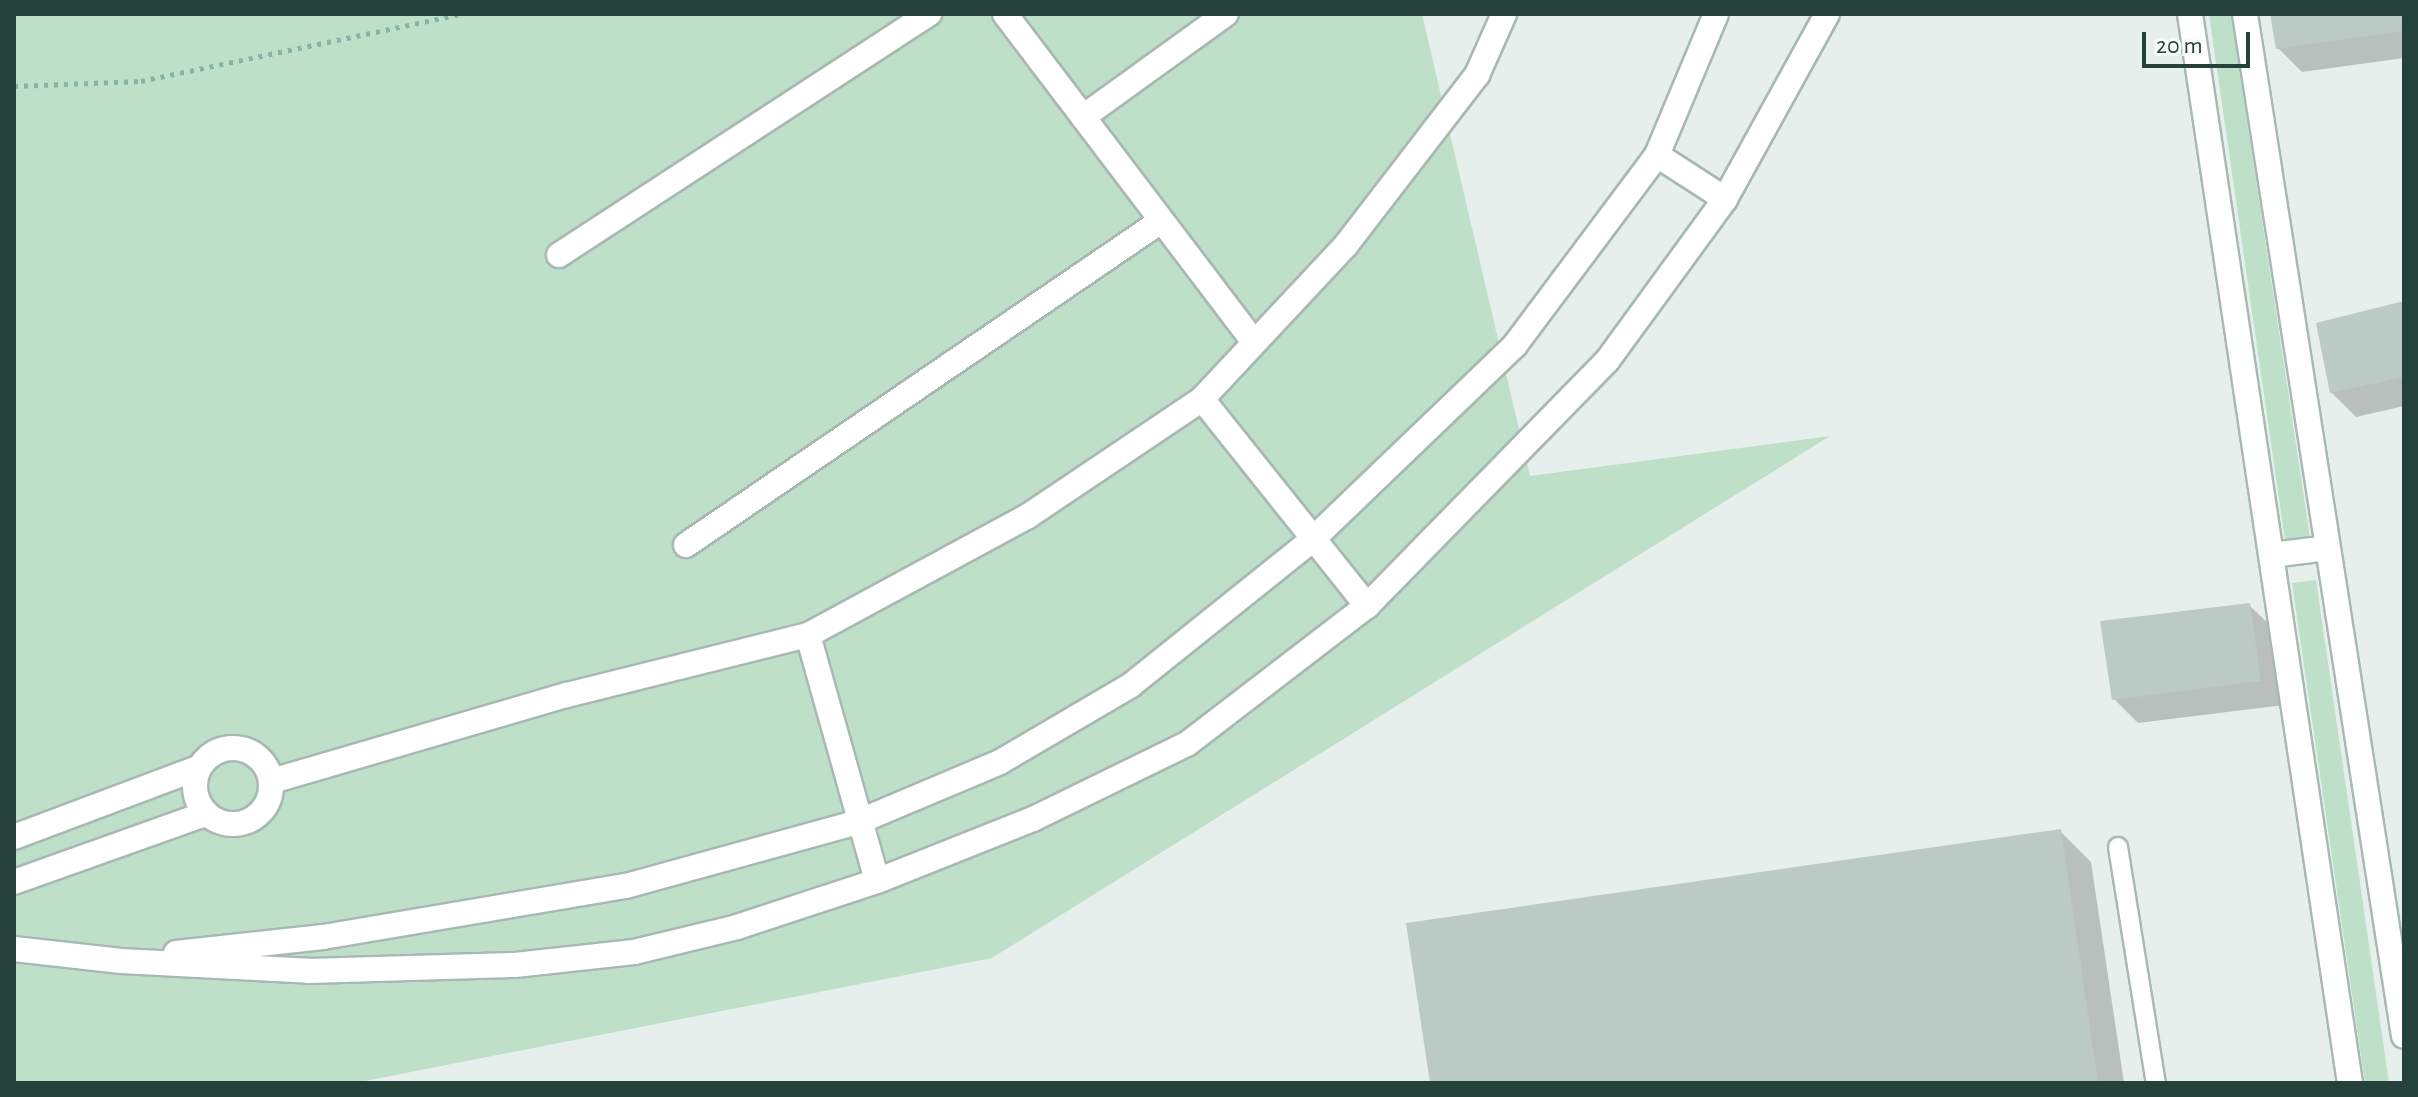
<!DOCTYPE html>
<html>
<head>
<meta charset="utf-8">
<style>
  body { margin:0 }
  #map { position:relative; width:2418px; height:1097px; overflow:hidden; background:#e6efeb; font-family:"Alegreya Sans",sans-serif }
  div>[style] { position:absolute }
  .green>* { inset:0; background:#bfe0c8 }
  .shadow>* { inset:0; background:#0003 }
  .building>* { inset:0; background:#bbcac4 }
  .path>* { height:5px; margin-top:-2.5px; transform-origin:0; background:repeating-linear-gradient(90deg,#86b3a5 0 4px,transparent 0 10px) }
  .roads { filter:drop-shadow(2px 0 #a8b8b2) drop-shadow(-2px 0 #a8b8b2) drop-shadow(0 2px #a8b8b2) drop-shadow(0 -2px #a8b8b2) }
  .lane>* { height:18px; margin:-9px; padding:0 9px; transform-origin:9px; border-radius:9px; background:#fff }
  .street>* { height:24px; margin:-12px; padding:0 12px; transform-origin:12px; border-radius:12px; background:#fff }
  .street>.ring { margin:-12px; padding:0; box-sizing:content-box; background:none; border:24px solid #fff; border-radius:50% }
  span { translate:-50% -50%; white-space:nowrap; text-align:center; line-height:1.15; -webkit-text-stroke:6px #f7fbf9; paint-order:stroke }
  .frame { position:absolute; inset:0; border:16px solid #24423a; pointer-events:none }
  .scale { position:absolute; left:2142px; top:32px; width:108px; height:36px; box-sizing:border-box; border:4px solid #24423a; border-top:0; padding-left:10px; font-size:24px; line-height:28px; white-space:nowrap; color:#24423a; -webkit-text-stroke:6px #f7fbf9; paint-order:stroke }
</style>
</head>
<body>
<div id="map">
  <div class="green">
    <div style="clip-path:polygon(14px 14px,1422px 14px,1530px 476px,1830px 436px,992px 958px,355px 1083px,14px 1083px)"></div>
    <div style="clip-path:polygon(2209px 14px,2231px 14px,2310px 537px,2285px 540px)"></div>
    <div style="clip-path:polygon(2316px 580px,2389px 1083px,2365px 1083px,2292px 583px)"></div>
  </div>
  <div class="shadow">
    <div style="clip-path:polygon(2272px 14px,2404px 14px,2404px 58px,2302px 72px,2278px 48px)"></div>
    <div style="clip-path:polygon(2404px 303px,2404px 406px,2356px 417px,2331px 392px)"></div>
    <div style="clip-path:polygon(2249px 605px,2274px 629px,2284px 705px,2138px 723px,2114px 699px)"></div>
    <div style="clip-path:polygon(2060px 831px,2091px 862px,2124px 1083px,1432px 1083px)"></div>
  </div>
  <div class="building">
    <div style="clip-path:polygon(2270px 14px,2404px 14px,2404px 31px,2276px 49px)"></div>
    <div style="clip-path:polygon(2404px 301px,2404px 377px,2330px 393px,2316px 323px)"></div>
    <div style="clip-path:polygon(2250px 603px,2261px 681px,2112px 700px,2100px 621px)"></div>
    <div style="clip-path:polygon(2061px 829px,2098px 1083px,1430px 1083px,1406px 923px)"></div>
  </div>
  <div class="path">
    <div style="left:14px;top:86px;width:127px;rotate:-2.3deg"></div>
    <div style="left:141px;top:81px;width:328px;rotate:-11.8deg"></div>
  </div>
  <div class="roads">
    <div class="lane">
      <div style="left:2118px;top:847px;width:239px;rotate:80.9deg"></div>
    </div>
    <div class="street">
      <div style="left:1005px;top:14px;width:412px;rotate:52.8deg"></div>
      <div style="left:2190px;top:14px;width:1081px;rotate:81.49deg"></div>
      <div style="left:2245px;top:14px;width:1034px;rotate:81.16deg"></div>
      <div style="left:1083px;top:117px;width:176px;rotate:-35.8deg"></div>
      <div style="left:1657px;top:155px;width:81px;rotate:32.9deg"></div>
      <div style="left:559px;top:255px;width:442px;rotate:-33.1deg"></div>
      <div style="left:1202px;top:399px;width:265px;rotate:51.4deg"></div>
      <div style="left:686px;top:545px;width:575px;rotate:-34.3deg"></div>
      <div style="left:2271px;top:555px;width:57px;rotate:-7deg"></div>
      <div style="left:808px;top:635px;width:255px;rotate:74.3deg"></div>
      <div class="ring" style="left:195px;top:748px;width:52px;height:52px"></div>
      <div style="left:272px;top:781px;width:307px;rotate:-16.3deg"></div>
      <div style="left:567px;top:695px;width:248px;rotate:-14deg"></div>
      <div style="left:808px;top:635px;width:250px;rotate:-28.4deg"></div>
      <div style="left:1028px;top:516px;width:210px;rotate:-33.9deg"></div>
      <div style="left:1202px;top:399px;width:211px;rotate:-46.9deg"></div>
      <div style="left:1346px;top:245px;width:215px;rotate:-52.4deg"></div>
      <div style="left:1477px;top:75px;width:67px;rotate:-66.1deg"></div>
      <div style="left:14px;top:837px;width:197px;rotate:-20.6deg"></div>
      <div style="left:14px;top:882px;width:203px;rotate:-19.6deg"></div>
      <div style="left:14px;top:949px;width:108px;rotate:6.4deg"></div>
      <div style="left:121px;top:961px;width:188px;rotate:3deg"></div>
      <div style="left:309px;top:971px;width:206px;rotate:-1.7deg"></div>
      <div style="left:515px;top:965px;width:120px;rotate:-6.2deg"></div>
      <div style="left:634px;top:952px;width:106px;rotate:-13.6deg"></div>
      <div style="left:737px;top:927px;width:147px;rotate:-18.2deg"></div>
      <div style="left:877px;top:881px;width:168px;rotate:-21.7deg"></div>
      <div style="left:1033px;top:819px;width:171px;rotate:-26deg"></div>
      <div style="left:1187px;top:744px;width:227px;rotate:-37.5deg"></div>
      <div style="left:1367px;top:606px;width:343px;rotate:-45.6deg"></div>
      <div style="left:1607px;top:361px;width:200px;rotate:-53.9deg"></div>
      <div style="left:1725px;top:199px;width:211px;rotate:-61.1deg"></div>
      <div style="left:176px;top:953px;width:148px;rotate:-6.2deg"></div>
      <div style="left:323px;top:937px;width:307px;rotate:-9.6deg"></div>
      <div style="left:626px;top:886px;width:241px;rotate:-15.4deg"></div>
      <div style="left:858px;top:822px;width:154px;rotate:-22.9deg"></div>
      <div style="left:1000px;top:762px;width:152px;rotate:-30.4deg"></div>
      <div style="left:1131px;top:685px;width:233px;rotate:-38.7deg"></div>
      <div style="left:1313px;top:539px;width:280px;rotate:-43.8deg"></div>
      <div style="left:1515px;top:345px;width:237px;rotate:-53.2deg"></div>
      <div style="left:1657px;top:155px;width:153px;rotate:-67.3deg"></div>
    </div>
  </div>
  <div class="frame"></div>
  <div class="scale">20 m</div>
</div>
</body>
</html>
